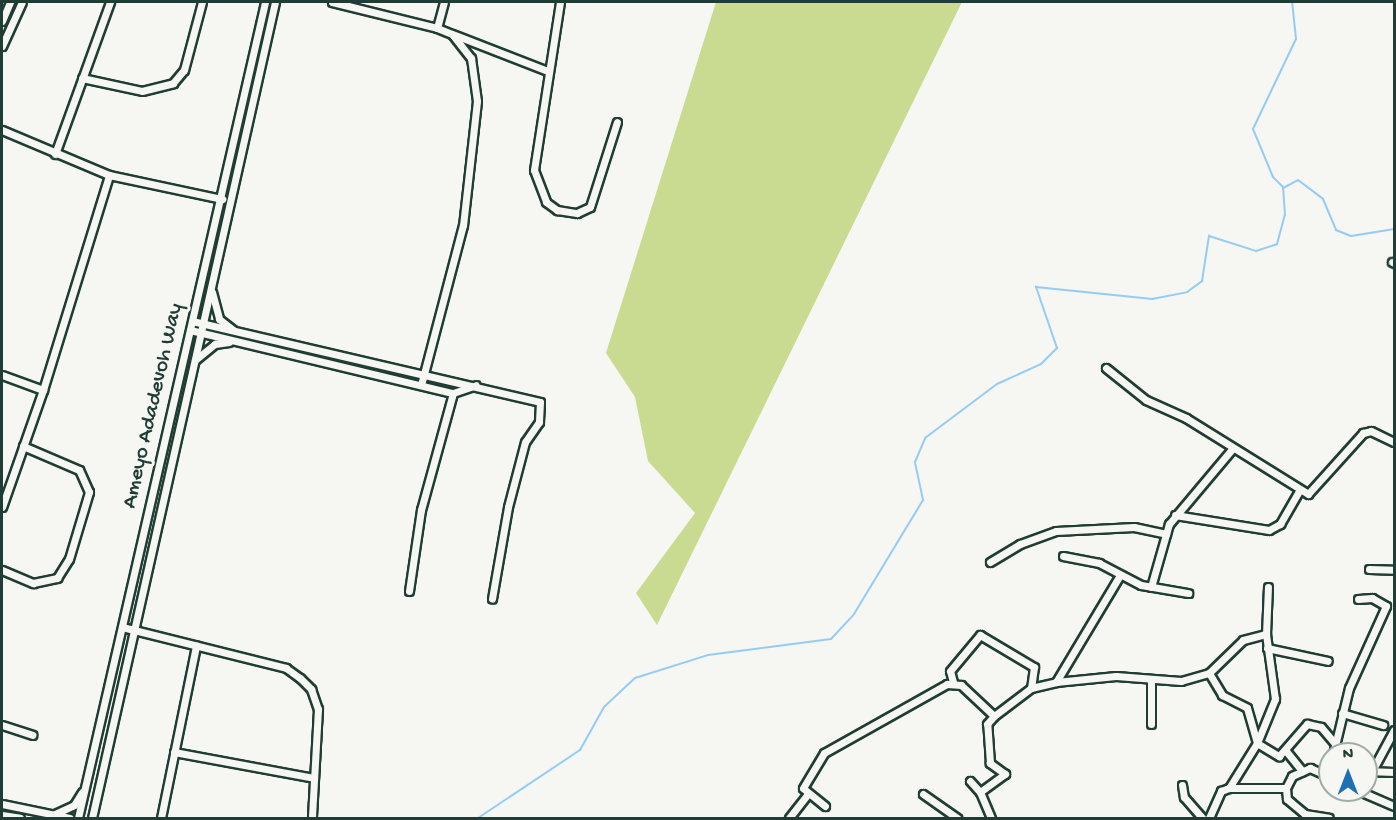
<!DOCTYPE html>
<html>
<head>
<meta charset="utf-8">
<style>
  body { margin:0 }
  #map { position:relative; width:1396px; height:820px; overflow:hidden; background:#f6f6f2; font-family:"Gochi Hand",sans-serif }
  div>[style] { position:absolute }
  .green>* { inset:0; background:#c9db90 }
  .stream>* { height:2px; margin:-1px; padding:0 1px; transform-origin:1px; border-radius:1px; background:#95ccf4 }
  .roads { filter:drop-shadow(2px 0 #1f3d34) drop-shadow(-2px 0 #1f3d34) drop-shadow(0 2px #1f3d34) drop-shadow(0 -2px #1f3d34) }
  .minor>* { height:7px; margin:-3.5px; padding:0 3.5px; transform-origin:3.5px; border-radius:3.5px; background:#f6f6f2 }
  span { translate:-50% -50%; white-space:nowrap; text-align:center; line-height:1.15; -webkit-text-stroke:6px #f6f6f2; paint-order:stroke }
  .street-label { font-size:22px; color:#1f3d34 }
  .frame { position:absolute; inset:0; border:3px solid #1f3d34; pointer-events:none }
  .north { position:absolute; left:1318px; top:742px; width:60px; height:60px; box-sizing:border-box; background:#f6f6f2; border:2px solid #a0aca6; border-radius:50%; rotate:0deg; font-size:16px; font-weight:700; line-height:24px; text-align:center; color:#1f3d34 }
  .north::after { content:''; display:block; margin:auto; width:21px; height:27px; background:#1f6fb2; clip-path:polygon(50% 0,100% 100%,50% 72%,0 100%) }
</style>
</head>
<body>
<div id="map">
  <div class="green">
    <div style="clip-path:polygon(716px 2px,962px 2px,657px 625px,636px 593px,695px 513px,648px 461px,635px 397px,606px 353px)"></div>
  </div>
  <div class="stream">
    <div style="left:1283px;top:187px;width:14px;rotate:-135deg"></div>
    <div style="left:1273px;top:177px;width:52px;rotate:-112.6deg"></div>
    <div style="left:1253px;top:129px;width:100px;rotate:-64.5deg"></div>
    <div style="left:1296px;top:39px;width:37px;rotate:-96deg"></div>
    <div style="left:478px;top:818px;width:123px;rotate:-33.7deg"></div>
    <div style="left:580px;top:750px;width:49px;rotate:-60.8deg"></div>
    <div style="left:604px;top:707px;width:42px;rotate:-43.1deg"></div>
    <div style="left:635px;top:678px;width:77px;rotate:-17.5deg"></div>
    <div style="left:708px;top:655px;width:124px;rotate:-7.4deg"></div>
    <div style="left:831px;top:639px;width:34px;rotate:-47deg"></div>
    <div style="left:854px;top:614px;width:133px;rotate:-58.8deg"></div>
    <div style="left:923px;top:500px;width:39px;rotate:-102deg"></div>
    <div style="left:915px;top:462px;width:26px;rotate:-67deg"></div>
    <div style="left:925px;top:438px;width:90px;rotate:-36.9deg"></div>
    <div style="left:997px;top:384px;width:48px;rotate:-24.4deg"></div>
    <div style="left:1041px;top:364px;width:23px;rotate:-45deg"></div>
    <div style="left:1057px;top:348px;width:65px;rotate:-109deg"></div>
    <div style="left:1036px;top:287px;width:117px;rotate:5.9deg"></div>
    <div style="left:1152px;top:299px;width:36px;rotate:-11deg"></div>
    <div style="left:1187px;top:292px;width:19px;rotate:-36deg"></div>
    <div style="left:1202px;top:281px;width:46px;rotate:-81.2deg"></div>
    <div style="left:1209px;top:236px;width:49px;rotate:17.7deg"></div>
    <div style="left:1256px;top:251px;width:22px;rotate:-18deg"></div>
    <div style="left:1277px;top:244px;width:30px;rotate:-75deg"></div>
    <div style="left:1285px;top:215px;width:27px;rotate:-94deg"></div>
    <div style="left:1283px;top:188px;width:17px;rotate:-28deg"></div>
    <div style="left:1298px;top:180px;width:31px;rotate:37deg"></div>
    <div style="left:1323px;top:199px;width:34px;rotate:67deg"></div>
    <div style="left:1336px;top:230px;width:16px;rotate:22deg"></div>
    <div style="left:1351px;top:236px;width:44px;rotate:-9.2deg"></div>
  </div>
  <div class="roads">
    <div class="minor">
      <div style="left:332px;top:2px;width:108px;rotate:13.9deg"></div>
      <div style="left:437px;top:28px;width:16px;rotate:22deg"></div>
      <div style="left:452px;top:34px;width:31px;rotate:52deg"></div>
      <div style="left:471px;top:58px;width:43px;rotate:82.1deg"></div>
      <div style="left:477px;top:101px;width:125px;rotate:96.4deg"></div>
      <div style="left:463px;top:225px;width:165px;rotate:104.7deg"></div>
      <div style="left:560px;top:2px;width:170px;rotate:98.8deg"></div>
      <div style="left:534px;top:170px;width:34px;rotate:69deg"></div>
      <div style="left:546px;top:202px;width:14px;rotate:36deg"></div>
      <div style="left:557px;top:210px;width:20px;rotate:9deg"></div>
      <div style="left:577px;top:213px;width:14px;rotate:-25deg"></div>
      <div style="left:590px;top:207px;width:89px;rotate:-72.4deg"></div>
      <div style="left:2px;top:21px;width:21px;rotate:-67deg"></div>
      <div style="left:437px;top:28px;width:27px;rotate:-75deg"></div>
      <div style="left:455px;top:35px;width:100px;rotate:21.2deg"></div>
      <div style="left:2px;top:46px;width:48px;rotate:-65.6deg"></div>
      <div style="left:82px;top:78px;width:61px;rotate:12.2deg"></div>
      <div style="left:142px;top:91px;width:32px;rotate:-14deg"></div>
      <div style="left:173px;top:83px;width:17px;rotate:-50deg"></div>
      <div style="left:184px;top:70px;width:70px;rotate:-75.2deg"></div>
      <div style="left:2px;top:130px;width:116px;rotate:22.8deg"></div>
      <div style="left:109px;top:175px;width:116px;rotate:12deg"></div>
      <div style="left:55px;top:154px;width:162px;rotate:-70.1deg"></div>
      <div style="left:1392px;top:262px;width:2px;rotate:27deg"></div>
      <div style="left:212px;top:292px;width:28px;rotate:75deg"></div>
      <div style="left:219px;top:319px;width:18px;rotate:38deg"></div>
      <div style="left:192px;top:321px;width:357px;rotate:13.1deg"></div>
      <div style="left:540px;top:402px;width:20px;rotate:93deg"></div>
      <div style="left:539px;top:422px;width:24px;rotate:125deg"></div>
      <div style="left:525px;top:442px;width:67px;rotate:104.7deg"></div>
      <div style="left:508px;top:507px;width:93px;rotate:99.9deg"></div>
      <div style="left:190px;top:330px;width:270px;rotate:13.5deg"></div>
      <div style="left:453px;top:393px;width:24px;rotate:-19deg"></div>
      <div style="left:195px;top:360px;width:26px;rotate:-39deg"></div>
      <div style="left:215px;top:344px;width:14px;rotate:-8deg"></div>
      <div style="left:1106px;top:368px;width:51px;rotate:38.7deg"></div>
      <div style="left:1146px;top:400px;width:44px;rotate:24.2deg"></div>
      <div style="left:1186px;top:418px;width:144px;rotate:31.9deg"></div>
      <div style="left:1308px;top:494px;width:82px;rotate:-48deg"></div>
      <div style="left:1363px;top:433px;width:8px;rotate:-14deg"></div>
      <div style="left:1371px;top:431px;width:25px;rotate:26deg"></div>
      <div style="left:2px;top:375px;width:44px;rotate:20.1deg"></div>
      <div style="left:2px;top:507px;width:124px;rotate:-70.7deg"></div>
      <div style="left:43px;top:390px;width:225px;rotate:-72.9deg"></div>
      <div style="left:1175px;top:515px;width:95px;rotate:9.1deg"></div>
      <div style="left:1269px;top:530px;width:13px;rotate:-29deg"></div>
      <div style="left:1280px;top:524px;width:38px;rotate:-60deg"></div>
      <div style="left:1063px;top:556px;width:37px;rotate:11deg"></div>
      <div style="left:1099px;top:563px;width:47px;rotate:27.6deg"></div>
      <div style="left:1141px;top:585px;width:48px;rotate:9.7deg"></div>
      <div style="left:990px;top:562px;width:35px;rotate:-31deg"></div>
      <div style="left:1020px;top:544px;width:38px;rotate:-20deg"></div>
      <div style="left:1056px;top:531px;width:78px;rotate:-2.9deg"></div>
      <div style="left:1134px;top:527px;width:33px;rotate:12deg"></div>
      <div style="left:1369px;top:569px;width:25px;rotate:2deg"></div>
      <div style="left:2px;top:570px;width:34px;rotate:23deg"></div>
      <div style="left:33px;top:583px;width:25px;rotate:-12deg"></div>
      <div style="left:57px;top:578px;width:22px;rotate:-58deg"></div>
      <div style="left:69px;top:559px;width:70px;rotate:-73.4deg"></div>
      <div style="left:89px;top:492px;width:24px;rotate:-114deg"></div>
      <div style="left:79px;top:470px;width:61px;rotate:-156.8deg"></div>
      <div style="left:1151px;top:587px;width:66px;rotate:-74.1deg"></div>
      <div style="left:1169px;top:524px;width:99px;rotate:-49.9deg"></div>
      <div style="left:409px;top:591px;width:82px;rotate:-81.6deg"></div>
      <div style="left:421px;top:510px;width:121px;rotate:-74.7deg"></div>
      <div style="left:122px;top:627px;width:169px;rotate:14deg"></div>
      <div style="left:286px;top:668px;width:17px;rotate:36deg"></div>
      <div style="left:300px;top:678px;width:16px;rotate:45deg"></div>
      <div style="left:311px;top:689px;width:21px;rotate:71deg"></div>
      <div style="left:318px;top:709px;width:109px;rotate:93.2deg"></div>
      <div style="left:1267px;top:648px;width:62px;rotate:12deg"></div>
      <div style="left:1209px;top:673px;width:26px;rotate:59deg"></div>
      <div style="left:1222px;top:695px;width:28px;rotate:27deg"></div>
      <div style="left:1247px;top:708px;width:36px;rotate:74deg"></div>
      <div style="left:1257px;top:743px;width:26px;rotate:31deg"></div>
      <div style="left:1279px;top:756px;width:43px;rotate:-48.8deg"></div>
      <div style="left:1307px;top:724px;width:14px;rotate:12deg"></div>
      <div style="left:1321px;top:727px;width:23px;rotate:50deg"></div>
      <div style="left:1151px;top:679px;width:45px;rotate:90deg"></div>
      <div style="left:953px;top:682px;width:11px;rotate:-105deg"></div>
      <div style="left:950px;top:671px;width:47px;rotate:-50.2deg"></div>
      <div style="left:980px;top:635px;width:63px;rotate:30.7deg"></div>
      <div style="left:1034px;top:667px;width:21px;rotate:98deg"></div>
      <div style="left:1056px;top:682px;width:125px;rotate:-59.1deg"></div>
      <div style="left:1342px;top:713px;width:43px;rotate:16.3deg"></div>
      <div style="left:2px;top:725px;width:32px;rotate:18deg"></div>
      <div style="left:1286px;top:751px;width:26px;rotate:51deg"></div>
      <div style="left:174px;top:752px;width:142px;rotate:10.5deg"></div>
      <div style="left:1333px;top:754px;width:68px;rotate:-76.4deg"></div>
      <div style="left:1349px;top:688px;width:90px;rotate:-65.7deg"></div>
      <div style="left:1386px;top:606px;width:16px;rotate:-150deg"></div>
      <div style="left:1372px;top:598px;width:14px;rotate:176deg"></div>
      <div style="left:1373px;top:769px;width:44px;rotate:-61.7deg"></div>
      <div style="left:1366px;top:771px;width:28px;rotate:2deg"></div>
      <div style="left:970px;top:781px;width:15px;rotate:48deg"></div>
      <div style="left:1182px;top:785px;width:12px;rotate:81deg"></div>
      <div style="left:1184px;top:797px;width:28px;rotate:49deg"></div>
      <div style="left:1229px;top:788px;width:57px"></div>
      <div style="left:1286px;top:788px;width:13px;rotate:-63deg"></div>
      <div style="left:1292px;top:776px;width:20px;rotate:-24deg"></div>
      <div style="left:1310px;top:768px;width:22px;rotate:24deg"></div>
      <div style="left:1286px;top:788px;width:11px;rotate:85deg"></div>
      <div style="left:1287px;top:799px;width:23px;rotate:40deg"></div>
      <div style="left:1305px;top:814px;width:24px;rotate:9deg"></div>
      <div style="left:1357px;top:790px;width:40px;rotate:23.4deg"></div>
      <div style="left:923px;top:794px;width:42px;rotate:35.2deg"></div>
      <div style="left:2px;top:804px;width:69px;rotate:11.6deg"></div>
      <div style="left:825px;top:806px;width:28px;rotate:-141deg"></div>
      <div style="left:803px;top:788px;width:41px;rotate:-59deg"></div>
      <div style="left:824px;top:753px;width:141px;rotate:-29.3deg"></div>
      <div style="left:947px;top:684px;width:14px;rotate:4deg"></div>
      <div style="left:961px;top:685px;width:45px;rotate:43.2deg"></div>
      <div style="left:994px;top:716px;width:46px;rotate:-37.1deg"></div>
      <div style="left:1031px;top:688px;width:26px;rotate:-13deg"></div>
      <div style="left:1056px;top:682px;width:60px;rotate:-5.7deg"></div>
      <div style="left:1116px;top:676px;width:65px;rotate:4.4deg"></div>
      <div style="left:1181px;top:681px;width:29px;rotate:-16deg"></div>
      <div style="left:1209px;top:673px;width:47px;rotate:-44.1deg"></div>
      <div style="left:1243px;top:640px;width:24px;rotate:-15deg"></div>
      <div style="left:55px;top:814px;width:21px;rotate:-25deg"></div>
      <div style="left:74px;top:805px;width:15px;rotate:-58deg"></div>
      <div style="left:2px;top:815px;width:18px;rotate:9deg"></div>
      <div style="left:78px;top:818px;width:837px;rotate:-77.09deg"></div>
      <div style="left:92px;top:818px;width:836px;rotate:-77.36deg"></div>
      <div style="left:161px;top:818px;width:176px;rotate:-78.5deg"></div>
      <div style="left:789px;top:818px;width:31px;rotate:-52deg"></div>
      <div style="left:991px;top:818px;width:28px;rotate:-113deg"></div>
      <div style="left:980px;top:792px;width:31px;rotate:-36deg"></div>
      <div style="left:1005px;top:774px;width:19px;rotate:-144deg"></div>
      <div style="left:990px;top:763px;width:39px;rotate:-94deg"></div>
      <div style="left:987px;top:724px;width:11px;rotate:-49deg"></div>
      <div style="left:1209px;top:818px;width:30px;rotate:-66deg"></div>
      <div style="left:1221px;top:791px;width:9px;rotate:-21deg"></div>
      <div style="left:1229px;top:788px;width:53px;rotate:-58.1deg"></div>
      <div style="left:1257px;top:743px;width:48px;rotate:-67.8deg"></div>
      <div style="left:1275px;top:699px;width:66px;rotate:-97.9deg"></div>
      <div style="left:1266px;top:634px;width:47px;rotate:-87.6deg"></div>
    </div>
  </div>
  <div class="street-label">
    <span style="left:154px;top:406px;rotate:-77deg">Ameyo Adadevoh Way</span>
  </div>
  <div class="frame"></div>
  <div class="north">N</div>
</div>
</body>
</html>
